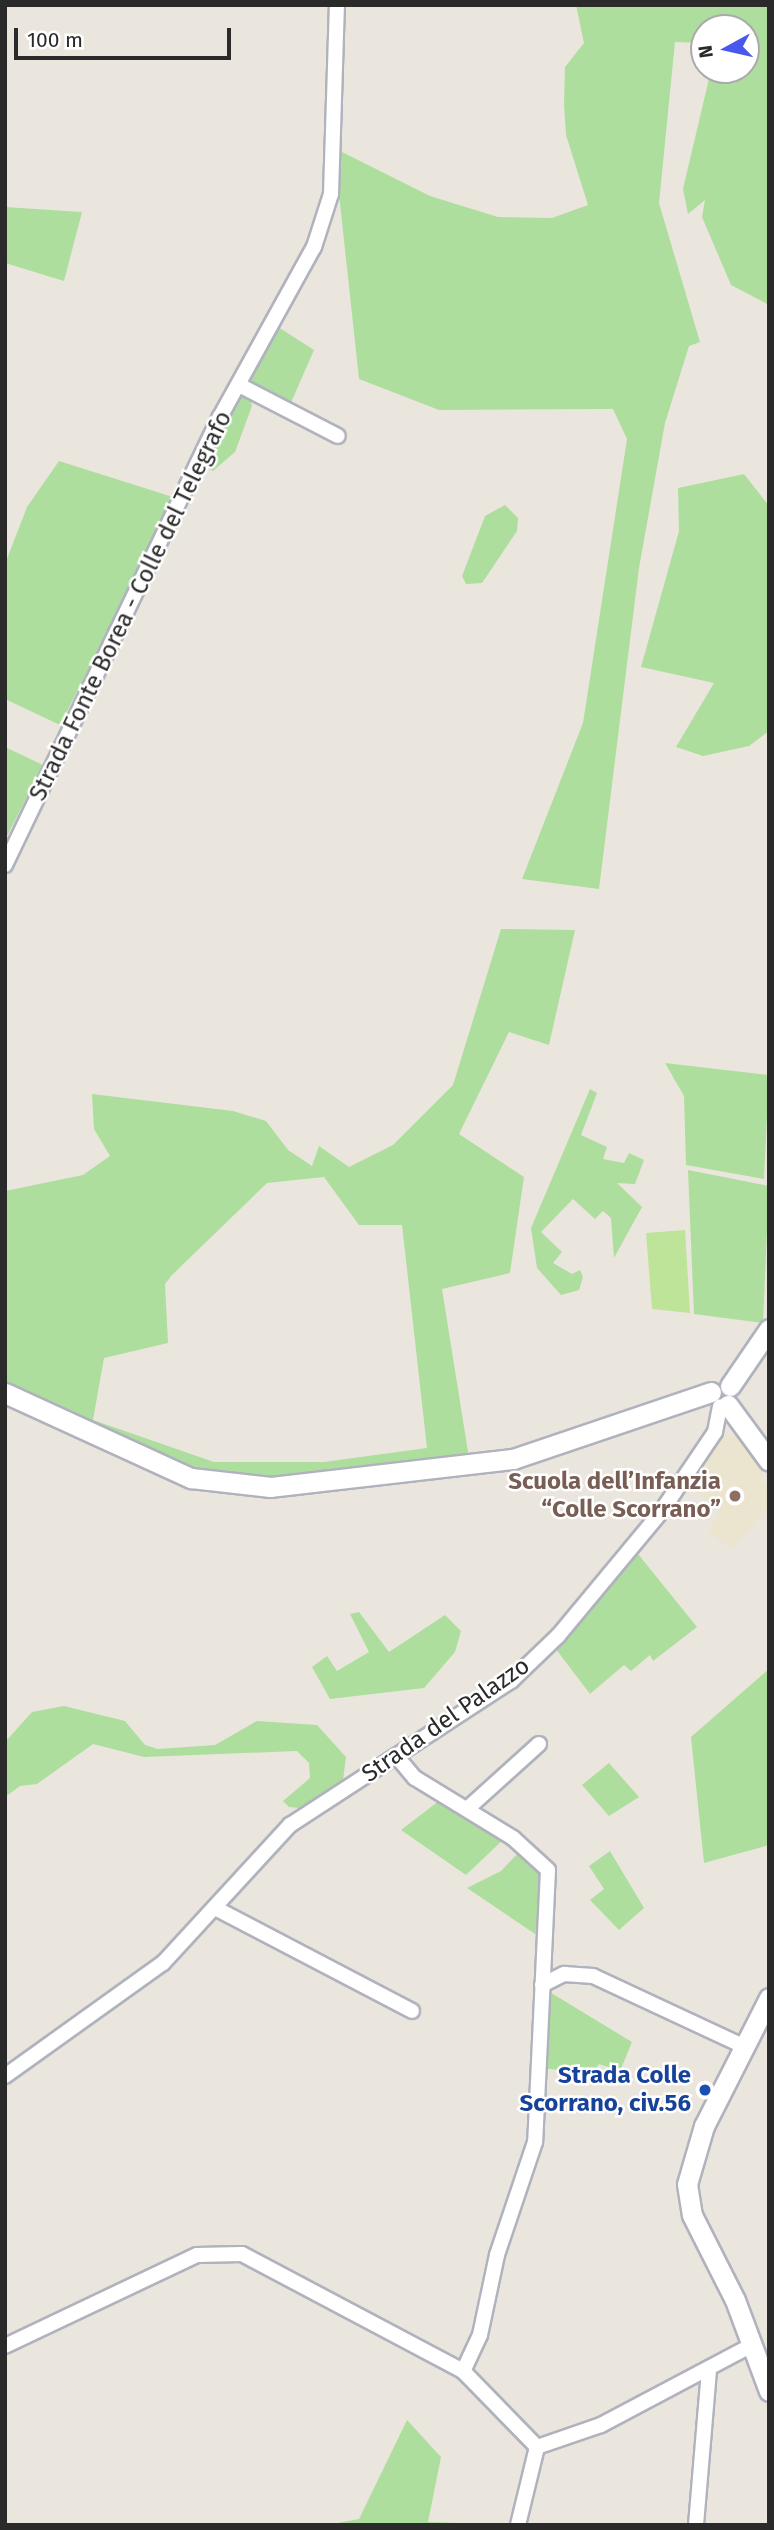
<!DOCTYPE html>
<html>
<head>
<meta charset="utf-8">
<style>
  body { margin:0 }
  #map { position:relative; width:774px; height:2530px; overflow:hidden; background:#ebe6dd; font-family:"Fira Sans",sans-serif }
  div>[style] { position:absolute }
  .education>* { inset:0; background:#ebe4ce }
  .green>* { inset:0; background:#adde9e }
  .pitch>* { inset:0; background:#bee49a }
  .roads { filter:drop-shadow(2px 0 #b0b2bd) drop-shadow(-2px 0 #b0b2bd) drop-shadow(0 2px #b0b2bd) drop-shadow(0 -2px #b0b2bd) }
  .street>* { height:14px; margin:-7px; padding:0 7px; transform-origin:7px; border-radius:7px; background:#fff }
  .secondary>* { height:19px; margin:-9.5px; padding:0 9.5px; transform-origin:9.5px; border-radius:9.5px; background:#fff }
  .dots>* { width:19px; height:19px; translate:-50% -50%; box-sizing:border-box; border:4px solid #fff; border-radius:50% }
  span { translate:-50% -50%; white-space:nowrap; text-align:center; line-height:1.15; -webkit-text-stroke:5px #fff; paint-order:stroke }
  .street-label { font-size:24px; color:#2a2a2a }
  .education-label { font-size:24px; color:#785e54; font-weight:700 }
  .right { translate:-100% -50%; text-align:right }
  .transit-label { font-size:24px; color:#164399; font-weight:700 }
  .frame { position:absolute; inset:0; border:7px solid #2a2a2a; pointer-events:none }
  .north { position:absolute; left:690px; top:14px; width:70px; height:70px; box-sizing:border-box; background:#fff; border:2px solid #aaa; border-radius:50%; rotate:262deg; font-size:19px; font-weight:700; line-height:28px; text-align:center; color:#2a2a2a }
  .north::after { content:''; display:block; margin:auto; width:24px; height:32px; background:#4958ec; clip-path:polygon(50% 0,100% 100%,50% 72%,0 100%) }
  .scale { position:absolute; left:14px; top:28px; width:217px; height:32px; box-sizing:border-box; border:4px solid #2a2a2a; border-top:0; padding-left:9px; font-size:21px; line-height:24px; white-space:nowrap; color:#2a2a2a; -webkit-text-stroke:5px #fff; paint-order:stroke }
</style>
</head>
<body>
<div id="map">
  <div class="education">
    <div style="clip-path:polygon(719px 1435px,735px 1435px,765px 1470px,759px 1477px,769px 1487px,769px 1506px,731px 1549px,708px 1531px,721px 1512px,687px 1484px)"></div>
  </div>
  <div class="green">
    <div style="clip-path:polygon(576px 5px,769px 5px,769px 305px,731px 285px,702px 217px,705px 200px,688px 214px,683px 189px,711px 70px,746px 70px,746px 28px,704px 28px,700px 43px,675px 42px,659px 203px,700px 342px,689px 346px,665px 423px,639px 568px,599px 889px,522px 879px,583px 723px,627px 439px,613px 409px,439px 410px,359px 379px,334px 148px,430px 196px,498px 217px,552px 218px,588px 205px,566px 135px,564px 105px,565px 67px,584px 43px)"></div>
    <div style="clip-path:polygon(5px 207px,82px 212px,64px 281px,5px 263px)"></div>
    <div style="clip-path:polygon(275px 325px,314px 350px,290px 405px,247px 381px)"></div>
    <div style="clip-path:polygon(237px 395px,250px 398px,252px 406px,235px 452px,213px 471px,203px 466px)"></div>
    <div style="clip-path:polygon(59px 461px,176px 498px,60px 725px,5px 699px,5px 564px,27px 507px)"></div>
    <div style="clip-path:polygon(744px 474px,769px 506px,769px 731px,749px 746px,703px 756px,676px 747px,714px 683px,641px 667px,679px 531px,678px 488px)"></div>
    <div style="clip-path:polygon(505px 505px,518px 518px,517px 531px,482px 583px,466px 584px,462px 576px,485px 516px)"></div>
    <div style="clip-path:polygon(5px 747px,43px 765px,5px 840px)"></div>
    <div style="clip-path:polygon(evenodd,501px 929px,575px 930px,549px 1045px,509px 1032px,459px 1134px,524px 1177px,510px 1273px,442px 1289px,469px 1458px,264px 1481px,195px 1472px,5px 1388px,5px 1191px,83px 1175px,110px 1156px,94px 1129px,92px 1094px,233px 1111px,266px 1121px,288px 1150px,312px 1166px,319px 1146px,349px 1167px,393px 1145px,453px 1085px,501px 929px,324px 1177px,359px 1225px,402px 1225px,427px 1448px,324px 1462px,214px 1462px,93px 1420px,104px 1358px,168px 1343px,165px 1284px,172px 1275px,267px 1183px,324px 1177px)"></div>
    <div style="clip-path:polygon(665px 1063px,769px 1075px,764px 1179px,686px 1165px,684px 1096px)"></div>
    <div style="clip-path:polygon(590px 1089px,597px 1093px,581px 1135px,607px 1147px,603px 1159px,624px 1163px,629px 1153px,644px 1160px,635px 1184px,617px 1183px,642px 1207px,614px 1258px,611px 1218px,603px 1211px,595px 1219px,573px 1199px,541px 1232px,562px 1252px,553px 1263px,572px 1274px,580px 1270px,583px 1277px,579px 1290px,561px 1295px,537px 1268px,531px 1228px)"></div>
    <div style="clip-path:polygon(688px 1170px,769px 1186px,763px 1323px,694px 1314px)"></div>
    <div style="clip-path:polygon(634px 1549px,697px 1627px,653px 1661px,650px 1655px,631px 1671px,624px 1665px,590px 1694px,552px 1644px)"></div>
    <div style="clip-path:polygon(359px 1612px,389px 1652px,445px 1615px,461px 1631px,455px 1652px,424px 1688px,330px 1699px,312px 1667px,327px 1656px,337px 1671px,369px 1652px,350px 1614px)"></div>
    <div style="clip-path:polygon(769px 1669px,769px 1845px,704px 1863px,691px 1737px)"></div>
    <div style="clip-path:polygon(64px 1706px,125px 1721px,145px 1745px,158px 1749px,215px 1745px,257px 1721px,317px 1725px,346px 1757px,343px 1780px,300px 1808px,289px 1807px,283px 1801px,310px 1778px,309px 1763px,297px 1751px,144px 1757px,93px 1744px,37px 1784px,20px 1786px,5px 1797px,5px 1742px,32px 1712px)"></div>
    <div style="clip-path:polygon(609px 1763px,639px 1797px,609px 1816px,582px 1785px)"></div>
    <div style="clip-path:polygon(440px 1800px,504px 1839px,466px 1875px,401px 1830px)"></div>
    <div style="clip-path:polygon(521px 1850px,543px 1873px,538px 1936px,467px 1888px,501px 1871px)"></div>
    <div style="clip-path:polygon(610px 1851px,644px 1908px,619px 1930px,590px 1900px,604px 1889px,589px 1866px)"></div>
    <div style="clip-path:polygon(548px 1991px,632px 2042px,620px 2071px,599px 2064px,593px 2074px,542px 2068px)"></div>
    <div style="clip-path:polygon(407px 2420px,441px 2457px,428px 2522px,524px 2525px,327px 2525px,359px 2519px)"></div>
  </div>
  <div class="pitch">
    <div style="clip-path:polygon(685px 1230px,690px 1313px,652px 1309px,646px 1233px)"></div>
  </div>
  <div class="roads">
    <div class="street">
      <div style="left:239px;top:385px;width:111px;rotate:27.3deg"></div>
      <div style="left:5px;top:865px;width:497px;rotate:-64.4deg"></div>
      <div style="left:220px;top:417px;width:194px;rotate:-61.1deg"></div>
      <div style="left:314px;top:247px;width:56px;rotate:-72.2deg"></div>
      <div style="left:331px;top:194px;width:189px;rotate:-88.2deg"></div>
      <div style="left:398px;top:1758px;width:26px;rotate:50deg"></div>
      <div style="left:415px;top:1778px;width:115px;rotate:31.5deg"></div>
      <div style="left:513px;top:1838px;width:47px;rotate:42.4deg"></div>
      <div style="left:548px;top:1870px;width:272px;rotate:92.7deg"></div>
      <div style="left:535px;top:2142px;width:119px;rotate:108.6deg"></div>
      <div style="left:497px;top:2255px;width:82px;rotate:102deg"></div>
      <div style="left:480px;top:2335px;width:40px;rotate:115deg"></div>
      <div style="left:467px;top:1809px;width:97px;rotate:-42.1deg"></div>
      <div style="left:217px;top:1909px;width:220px;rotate:27.6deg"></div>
      <div style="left:542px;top:1985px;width:25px;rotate:-27deg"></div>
      <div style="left:564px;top:1974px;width:29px;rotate:4deg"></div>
      <div style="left:593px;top:1976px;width:168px;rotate:25deg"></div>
      <div style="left:5px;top:2076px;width:194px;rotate:-35.6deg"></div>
      <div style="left:163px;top:1963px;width:188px;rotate:-47.4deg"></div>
      <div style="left:290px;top:1825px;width:264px;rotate:-33.1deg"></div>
      <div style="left:511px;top:1681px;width:65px;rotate:-43.8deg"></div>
      <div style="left:558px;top:1636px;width:161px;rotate:-50.3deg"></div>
      <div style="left:661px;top:1512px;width:97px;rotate:-56deg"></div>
      <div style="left:715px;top:1432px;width:26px;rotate:-79deg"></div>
      <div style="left:5px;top:2346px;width:212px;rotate:-25.4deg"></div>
      <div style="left:197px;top:2255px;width:45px;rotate:-1.3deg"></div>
      <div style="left:242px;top:2254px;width:250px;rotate:27.9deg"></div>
      <div style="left:463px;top:2371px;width:106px;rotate:45.8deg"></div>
      <div style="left:537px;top:2447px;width:80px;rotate:103.7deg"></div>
      <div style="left:537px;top:2447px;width:68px;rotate:-19deg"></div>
      <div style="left:601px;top:2425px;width:169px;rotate:-27.9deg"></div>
      <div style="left:696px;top:2525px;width:155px;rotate:-85.2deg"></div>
    </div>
    <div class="secondary">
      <div style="left:730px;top:1386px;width:69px;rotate:-55.6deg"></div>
      <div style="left:5px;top:1393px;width:205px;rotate:24.6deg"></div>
      <div style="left:191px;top:1478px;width:80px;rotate:6.5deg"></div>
      <div style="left:270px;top:1487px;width:245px;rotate:-6.6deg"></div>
      <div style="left:513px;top:1459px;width:209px;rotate:-18.7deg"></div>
      <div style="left:728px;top:1405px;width:69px;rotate:53.8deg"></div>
      <div style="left:769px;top:1998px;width:144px;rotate:116.9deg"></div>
      <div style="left:704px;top:2126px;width:60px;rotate:106.3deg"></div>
      <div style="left:687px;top:2184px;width:31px;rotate:81deg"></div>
      <div style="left:692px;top:2215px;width:95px;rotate:63.2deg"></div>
      <div style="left:735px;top:2300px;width:97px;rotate:69.5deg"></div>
    </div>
  </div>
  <div class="dots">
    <div style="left:735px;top:1496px;background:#8d6e63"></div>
    <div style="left:705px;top:2090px;background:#1a4fb4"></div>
  </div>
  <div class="street-label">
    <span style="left:131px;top:606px;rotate:-64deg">Strada Fonte Borea - Colle del Telegrafo</span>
    <span style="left:446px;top:1720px;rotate:-35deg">Strada del Palazzo</span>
  </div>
  <div class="education-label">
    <span class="right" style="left:721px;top:1496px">Scuola dell’Infanzia<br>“Colle Scorrano”</span>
  </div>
  <div class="transit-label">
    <span class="right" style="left:691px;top:2090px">Strada Colle<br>Scorrano, civ.56</span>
  </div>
  <div class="frame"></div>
  <div class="north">N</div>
  <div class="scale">100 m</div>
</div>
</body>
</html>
